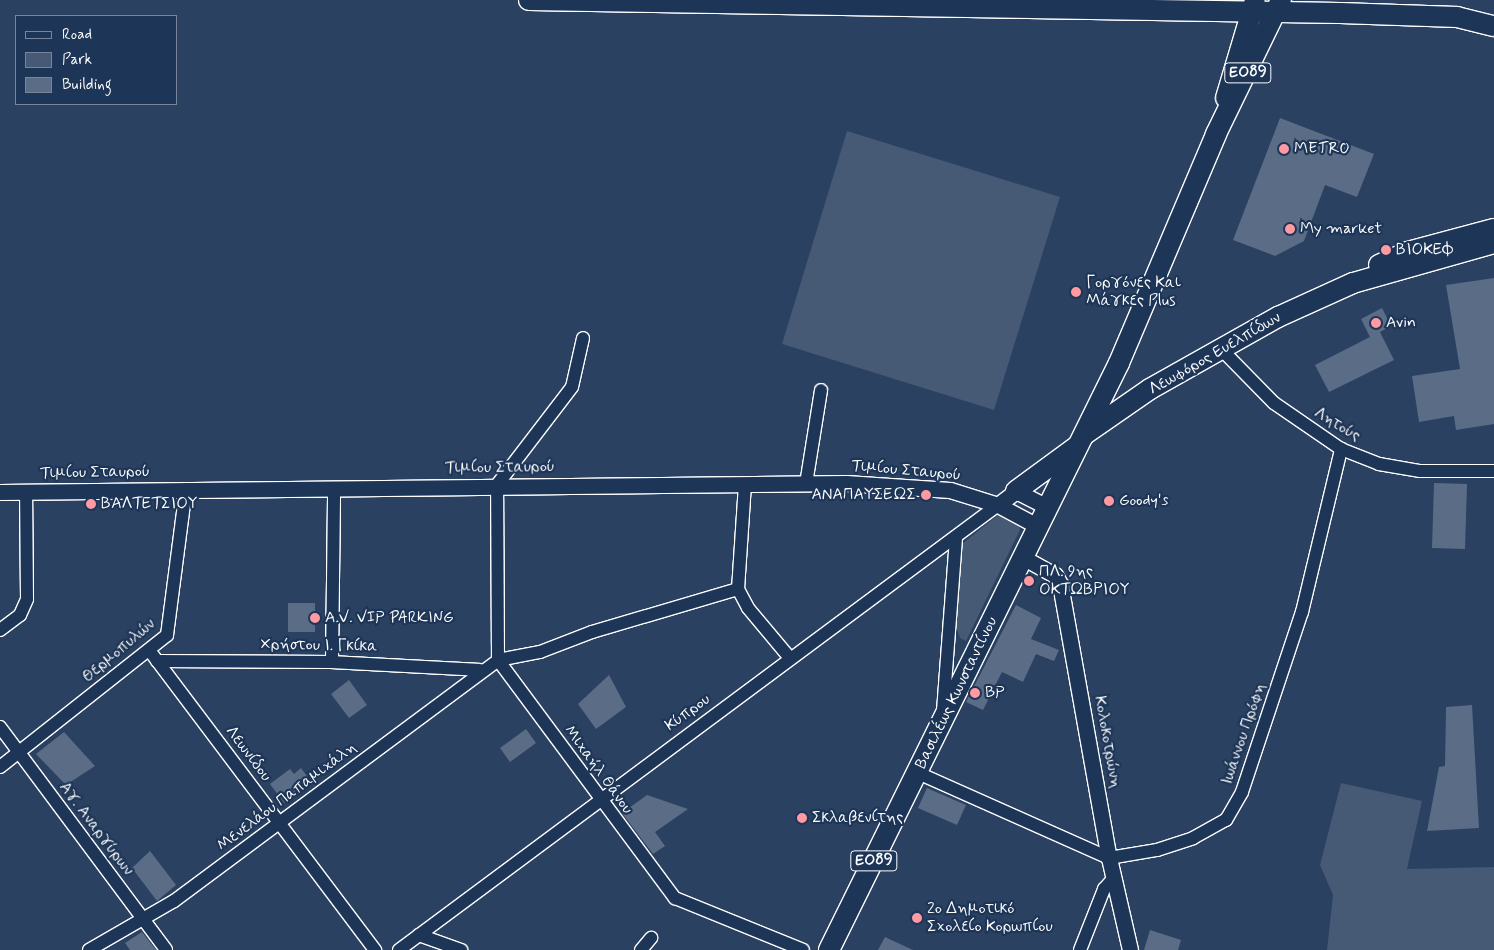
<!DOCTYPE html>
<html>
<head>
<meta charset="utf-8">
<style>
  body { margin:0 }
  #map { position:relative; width:1494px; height:950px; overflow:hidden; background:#2a4161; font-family:Mynerve,sans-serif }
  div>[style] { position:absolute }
  .green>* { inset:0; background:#465975 }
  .building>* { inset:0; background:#5b6c86 }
  .roads { filter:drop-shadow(1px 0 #fff) drop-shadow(-1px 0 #fff) drop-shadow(0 1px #fff) drop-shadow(0 -1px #fff) }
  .minor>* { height:12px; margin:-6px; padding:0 6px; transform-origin:6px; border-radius:6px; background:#1d3557 }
  .tertiary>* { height:15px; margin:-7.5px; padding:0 7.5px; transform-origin:7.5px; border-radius:7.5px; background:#1d3557 }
  .primary>* { height:20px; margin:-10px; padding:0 10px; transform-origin:10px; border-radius:10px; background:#1d3557 }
  .dots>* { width:14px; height:14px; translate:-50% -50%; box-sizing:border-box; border:2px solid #1d3557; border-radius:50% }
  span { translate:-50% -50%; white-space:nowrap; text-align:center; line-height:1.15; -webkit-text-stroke:4.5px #1d3557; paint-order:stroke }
  .shield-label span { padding:1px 4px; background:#1d3557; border:1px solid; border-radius:4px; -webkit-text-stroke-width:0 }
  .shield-label { font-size:15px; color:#fff; font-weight:700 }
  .poi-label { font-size:16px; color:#fff }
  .left { translate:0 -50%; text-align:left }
  .right { translate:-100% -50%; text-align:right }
  .street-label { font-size:16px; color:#fff }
  .legend { position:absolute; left:15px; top:15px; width:162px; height:90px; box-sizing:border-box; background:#1d3557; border:1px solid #77869a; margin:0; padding:6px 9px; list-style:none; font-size:15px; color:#fff }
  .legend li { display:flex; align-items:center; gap:10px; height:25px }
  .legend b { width:25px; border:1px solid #77869a }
</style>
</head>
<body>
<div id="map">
  <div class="green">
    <div style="clip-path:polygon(847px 131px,1060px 197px,994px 410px,782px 344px)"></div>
    <div style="clip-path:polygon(999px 514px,1019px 523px,1020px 530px,966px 641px,960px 638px,954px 620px,962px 544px)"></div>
    <div style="clip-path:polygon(1341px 783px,1422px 801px,1407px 869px,1494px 867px,1494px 950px,1327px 950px,1333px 895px,1320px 865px)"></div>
  </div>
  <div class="building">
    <div style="clip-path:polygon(1280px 118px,1374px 154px,1357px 197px,1325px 185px,1304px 241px,1275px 256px,1233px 240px)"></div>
    <div style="clip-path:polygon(1494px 278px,1494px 424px,1456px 430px,1454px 416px,1419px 422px,1412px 376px,1460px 369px,1446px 285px)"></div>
    <div style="clip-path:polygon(1382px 308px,1391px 326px,1380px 332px,1394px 360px,1329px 392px,1315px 365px,1370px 337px,1361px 319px)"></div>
    <div style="clip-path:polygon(1434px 483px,1467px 484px,1465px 549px,1432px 548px)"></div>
    <div style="clip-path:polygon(288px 603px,315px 603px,315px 632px,288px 632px)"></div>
    <div style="clip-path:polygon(1016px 605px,1041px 618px,1031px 639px,1059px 650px,1054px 661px,1036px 654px,1023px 682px,1002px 672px,983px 710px,966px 702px)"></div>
    <div style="clip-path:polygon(609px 675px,626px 707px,596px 729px,578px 704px)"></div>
    <div style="clip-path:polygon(349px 680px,367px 705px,349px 718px,331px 694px)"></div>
    <div style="clip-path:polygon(1472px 705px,1479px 828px,1427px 831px,1439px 767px,1445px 766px,1446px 707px)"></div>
    <div style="clip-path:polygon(526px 729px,536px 743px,510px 762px,500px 748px)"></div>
    <div style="clip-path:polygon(64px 732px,95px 766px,66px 785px,36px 754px)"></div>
    <div style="clip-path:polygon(301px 768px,312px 783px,284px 803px,270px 784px,290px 769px,294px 774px)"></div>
    <div style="clip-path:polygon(927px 788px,966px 805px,957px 825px,918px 808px)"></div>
    <div style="clip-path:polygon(647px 795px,688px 809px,655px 832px,665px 846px,653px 854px,622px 813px)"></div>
    <div style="clip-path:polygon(150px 851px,176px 885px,157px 901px,132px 868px)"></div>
    <div style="clip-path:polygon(1150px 930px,1181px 940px,1178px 950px,1144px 950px)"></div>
    <div style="clip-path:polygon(142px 932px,156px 950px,130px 950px,125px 943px)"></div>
    <div style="clip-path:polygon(885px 937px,913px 950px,878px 950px)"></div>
  </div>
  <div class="roads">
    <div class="minor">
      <div style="left:1220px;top:348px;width:77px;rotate:45.5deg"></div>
      <div style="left:1274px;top:403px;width:81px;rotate:34.5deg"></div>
      <div style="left:1341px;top:449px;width:41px;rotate:21.5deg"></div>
      <div style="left:1379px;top:464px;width:42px;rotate:9.7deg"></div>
      <div style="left:1420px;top:471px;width:74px"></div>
      <div style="left:745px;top:484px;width:105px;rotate:93.8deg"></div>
      <div style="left:738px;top:589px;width:21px;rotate:62deg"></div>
      <div style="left:748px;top:608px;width:65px;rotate:50deg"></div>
      <div style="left:806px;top:484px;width:95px;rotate:-80.9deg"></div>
      <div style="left:0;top:630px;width:25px;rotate:-37deg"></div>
      <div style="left:20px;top:615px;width:17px;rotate:-66deg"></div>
      <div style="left:27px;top:599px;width:108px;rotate:-90.5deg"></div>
      <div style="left:149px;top:650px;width:376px;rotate:53deg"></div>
      <div style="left:498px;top:660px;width:297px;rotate:53.4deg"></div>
      <div style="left:675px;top:898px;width:138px;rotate:22.1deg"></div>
      <div style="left:498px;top:660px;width:175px;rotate:-90.3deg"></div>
      <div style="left:497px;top:485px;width:123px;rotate:-52.6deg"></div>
      <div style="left:572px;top:387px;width:50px;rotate:-77.3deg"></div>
      <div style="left:157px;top:661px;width:175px;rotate:0.3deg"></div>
      <div style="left:332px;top:662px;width:148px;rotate:3.1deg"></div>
      <div style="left:332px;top:662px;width:174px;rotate:-89.3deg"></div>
      <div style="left:943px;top:711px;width:174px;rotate:-85.7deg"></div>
      <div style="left:0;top:727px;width:278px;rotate:53.3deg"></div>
      <div style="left:0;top:767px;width:213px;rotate:-38.3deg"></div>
      <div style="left:167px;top:635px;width:147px;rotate:-82.6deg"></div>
      <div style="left:918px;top:773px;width:209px;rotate:24deg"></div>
      <div style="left:1109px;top:858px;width:49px;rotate:-9.5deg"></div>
      <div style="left:1157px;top:850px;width:38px;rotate:-18deg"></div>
      <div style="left:1193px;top:838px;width:38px;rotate:-29deg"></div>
      <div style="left:1226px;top:820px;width:32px;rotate:-60deg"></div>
      <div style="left:1242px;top:792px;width:190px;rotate:-71.6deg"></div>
      <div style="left:1302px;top:612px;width:168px;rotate:-76.5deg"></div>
      <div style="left:419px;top:935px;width:45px;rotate:19.7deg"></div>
      <div style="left:89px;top:950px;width:98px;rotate:-30deg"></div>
      <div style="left:174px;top:901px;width:404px;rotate:-36.6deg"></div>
      <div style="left:498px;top:660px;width:43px;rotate:-10.8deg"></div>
      <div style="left:540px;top:652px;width:56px;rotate:-21deg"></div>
      <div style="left:592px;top:632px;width:152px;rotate:-16.4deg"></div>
      <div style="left:399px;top:950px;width:746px;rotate:-36.61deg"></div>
      <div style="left:641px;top:950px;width:16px;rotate:-50deg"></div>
      <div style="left:1080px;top:950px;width:66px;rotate:-68.5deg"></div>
      <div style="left:1104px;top:889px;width:15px;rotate:-48deg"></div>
    </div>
    <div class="tertiary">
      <div style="left:0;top:492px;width:846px;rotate:-0.61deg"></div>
      <div style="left:846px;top:483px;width:104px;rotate:3.9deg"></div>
      <div style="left:950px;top:490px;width:50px;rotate:17.4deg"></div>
      <div style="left:998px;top:505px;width:47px;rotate:28.2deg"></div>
      <div style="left:998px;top:505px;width:23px;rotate:-38deg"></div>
      <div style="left:1016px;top:491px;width:36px;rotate:27deg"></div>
      <div style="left:1024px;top:558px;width:35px;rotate:29deg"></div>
      <div style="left:1055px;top:575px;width:10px;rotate:61deg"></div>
      <div style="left:1060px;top:584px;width:278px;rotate:79.9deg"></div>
      <div style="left:1109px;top:858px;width:94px;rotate:77.1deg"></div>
    </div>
    <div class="primary">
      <div style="left:529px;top:0;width:811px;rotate:0.92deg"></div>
      <div style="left:1340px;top:13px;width:117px;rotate:2deg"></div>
      <div style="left:1457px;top:17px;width:38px;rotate:14deg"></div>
      <div style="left:1226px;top:98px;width:101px;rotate:-73.4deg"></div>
      <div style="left:1379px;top:265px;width:32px;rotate:-24deg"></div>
      <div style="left:1408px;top:252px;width:89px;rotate:-15deg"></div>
      <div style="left:1085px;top:434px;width:79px;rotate:-34.7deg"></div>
      <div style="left:1150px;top:389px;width:147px;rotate:-29.4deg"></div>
      <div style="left:1278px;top:317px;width:82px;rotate:-24.4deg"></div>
      <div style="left:1353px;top:283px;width:147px;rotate:-15.8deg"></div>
      <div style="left:1016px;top:491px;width:74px;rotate:-36.3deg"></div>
      <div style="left:829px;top:950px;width:655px;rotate:-63.71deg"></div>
      <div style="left:1119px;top:363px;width:249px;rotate:-67deg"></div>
      <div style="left:1216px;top:134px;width:149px;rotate:-64.1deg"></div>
    </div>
  </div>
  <div class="dots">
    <div style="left:1284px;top:149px;background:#ff9aa2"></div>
    <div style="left:1290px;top:229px;background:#ff9aa2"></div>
    <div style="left:1386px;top:250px;background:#ff9aa2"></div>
    <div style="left:1076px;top:292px;background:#ff9aa2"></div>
    <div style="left:1376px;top:323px;background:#ff9aa2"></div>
    <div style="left:926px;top:495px;background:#ff9aa2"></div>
    <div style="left:1109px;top:501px;background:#ff9aa2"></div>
    <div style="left:91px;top:504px;background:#ff9aa2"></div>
    <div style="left:1029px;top:581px;background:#ff9aa2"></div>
    <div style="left:315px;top:618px;background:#ff9aa2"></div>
    <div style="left:975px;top:693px;background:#ff9aa2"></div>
    <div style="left:802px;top:818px;background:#ff9aa2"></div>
    <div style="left:917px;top:918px;background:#ff9aa2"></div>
  </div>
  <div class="shield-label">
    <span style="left:1248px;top:73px">ΕΟ89</span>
    <span style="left:874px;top:861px">ΕΟ89</span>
  </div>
  <div class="poi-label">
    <span class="left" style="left:1294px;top:149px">METRO</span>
    <span class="left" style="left:1300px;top:229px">My market</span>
    <span class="left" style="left:1396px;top:250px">ΒΙΟΚΕΦ</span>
    <span class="left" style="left:1086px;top:292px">Γοργόνες Και<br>Μάγκες Plus</span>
    <span class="left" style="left:1386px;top:323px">Avin</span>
    <span class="right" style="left:916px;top:495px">ΑΝΑΠΑΥΣΕΩΣ</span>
    <span class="left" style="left:1119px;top:501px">Goody's</span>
    <span class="left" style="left:101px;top:504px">ΒΑΛΤΕΤΣΙΟΥ</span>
    <span class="left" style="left:1039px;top:581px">ΠΛ. 9ης<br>ΟΚΤΩΒΡΙΟΥ</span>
    <span class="left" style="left:325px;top:618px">A.V. VIP PARKING</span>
    <span class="left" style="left:985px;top:693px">BP</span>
    <span class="left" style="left:812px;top:818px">Σκλαβενίτης</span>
    <span class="left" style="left:927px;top:918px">2ο Δημοτικό<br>Σχολείο Κορωπίου</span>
  </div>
  <div class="street-label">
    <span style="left:1215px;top:354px;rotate:-30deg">Λεωφόρος Ευελπίδων</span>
    <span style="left:1337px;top:425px;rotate:31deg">Λητούς</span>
    <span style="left:500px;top:468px;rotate:-1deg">Τιμίου Σταυρού</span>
    <span style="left:906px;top:471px;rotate:5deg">Τιμίου Σταυρού</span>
    <span style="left:95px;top:473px;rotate:-1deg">Τιμίου Σταυρού</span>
    <span style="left:319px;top:646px;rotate:1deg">Χρήστου Ι. Γκίκα</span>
    <span style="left:119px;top:651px;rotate:-40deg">Θερμοπυλών</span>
    <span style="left:957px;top:693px;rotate:-64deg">Βασιλέως Κωνσταντίνου</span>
    <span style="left:688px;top:713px;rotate:-36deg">Κύπρου</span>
    <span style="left:1244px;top:734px;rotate:-71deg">Ιωάννου Πρόφη</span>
    <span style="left:1107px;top:742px;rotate:80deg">Κολοκοτρώνη</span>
    <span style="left:248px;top:754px;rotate:53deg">Λεωνίδου</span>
    <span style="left:598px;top:770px;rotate:54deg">Μιχαήλ Θάνου</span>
    <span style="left:287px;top:797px;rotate:-37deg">Μενελάου Παπαμιχάλη</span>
    <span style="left:96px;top:829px;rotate:53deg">Αγ. Αναργύρων</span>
  </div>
  <ul class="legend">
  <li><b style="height:6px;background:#1d3557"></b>Road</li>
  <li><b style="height:14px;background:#465975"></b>Park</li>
  <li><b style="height:14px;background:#5b6c86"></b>Building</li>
  </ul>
</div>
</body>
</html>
